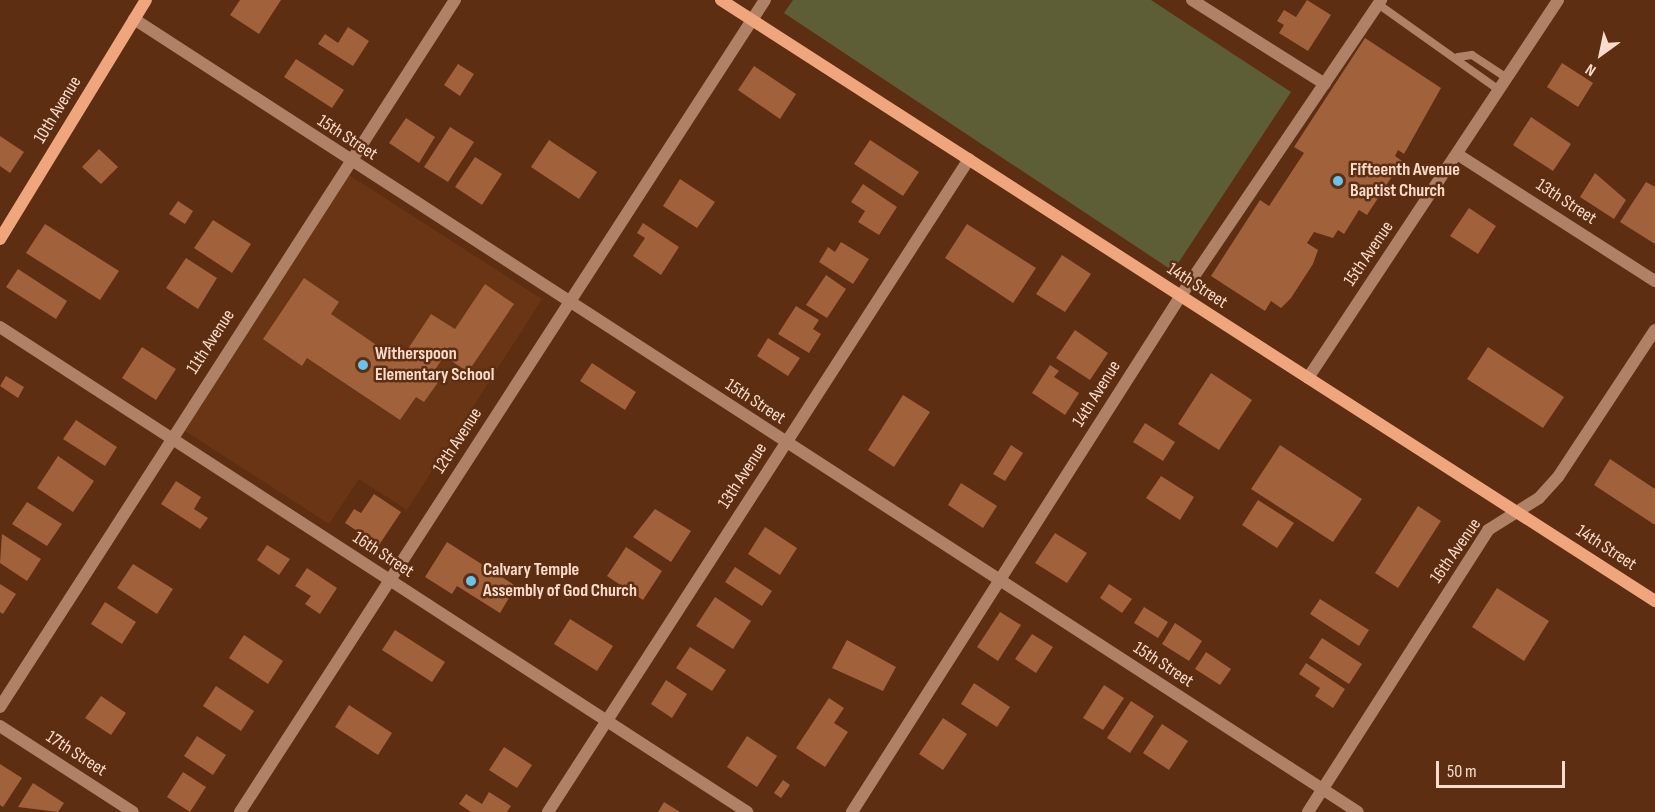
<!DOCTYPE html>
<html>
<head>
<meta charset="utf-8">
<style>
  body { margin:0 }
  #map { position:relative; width:1655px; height:812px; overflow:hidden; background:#5d2e11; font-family:"Sofia Sans Condensed",sans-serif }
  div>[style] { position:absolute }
  .built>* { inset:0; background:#6a3514 }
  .green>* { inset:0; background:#5d5e35 }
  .building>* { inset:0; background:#a1613b }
  .lane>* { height:8px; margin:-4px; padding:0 4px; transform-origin:4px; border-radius:4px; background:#af8167 }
  .street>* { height:12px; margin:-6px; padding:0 6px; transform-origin:6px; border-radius:6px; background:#af8167 }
  .secondary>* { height:12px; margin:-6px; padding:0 6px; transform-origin:6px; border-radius:6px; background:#f0a67d }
  .dots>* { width:16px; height:16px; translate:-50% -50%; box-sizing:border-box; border:3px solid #5d2e11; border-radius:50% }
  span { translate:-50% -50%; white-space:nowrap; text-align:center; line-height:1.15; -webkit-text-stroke:5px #5d2e11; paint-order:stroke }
  .street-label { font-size:18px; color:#fadccc }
  .poi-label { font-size:18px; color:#fadccc; font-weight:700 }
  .left { translate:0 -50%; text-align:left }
  .north { position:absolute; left:1571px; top:24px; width:60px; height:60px; -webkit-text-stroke:4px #5d2e11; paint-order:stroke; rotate:213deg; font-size:16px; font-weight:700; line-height:24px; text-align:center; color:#fadccc }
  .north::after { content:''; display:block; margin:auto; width:21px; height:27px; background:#fadccc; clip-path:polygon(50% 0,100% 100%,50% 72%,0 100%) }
  .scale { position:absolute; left:1436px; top:761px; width:129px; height:27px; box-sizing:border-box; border:3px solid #fadccc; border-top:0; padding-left:8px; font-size:18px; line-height:21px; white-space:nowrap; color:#fadccc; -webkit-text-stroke:4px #5d2e11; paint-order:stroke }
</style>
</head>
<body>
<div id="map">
  <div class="built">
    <div style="clip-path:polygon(349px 175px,542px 299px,407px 510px,359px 479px,329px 524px,185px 431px)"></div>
  </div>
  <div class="green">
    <div style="clip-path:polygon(793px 0,1151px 0,1291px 92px,1173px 271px,784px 13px)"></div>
  </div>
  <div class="building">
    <div style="clip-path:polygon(240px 0,281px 0,259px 34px,230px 15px)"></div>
    <div style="clip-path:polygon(1307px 0,1331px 15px,1308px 51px,1279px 33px,1284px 25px,1277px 21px,1284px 10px,1296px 17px)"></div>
    <div style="clip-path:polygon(348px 27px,369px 41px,353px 66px,318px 44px,325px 34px,338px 43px)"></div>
    <div style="clip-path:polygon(1365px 38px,1441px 88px,1404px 154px,1398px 150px,1395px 156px,1402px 161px,1367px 215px,1359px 210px,1344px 234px,1338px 230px,1333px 238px,1314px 232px,1307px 243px,1318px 250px,1313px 264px,1291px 298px,1281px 308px,1271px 301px,1265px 311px,1211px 276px,1260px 200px,1269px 206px,1304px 153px,1294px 147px)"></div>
    <div style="clip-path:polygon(296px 59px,344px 90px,332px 108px,284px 77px)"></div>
    <div style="clip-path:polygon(1562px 63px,1593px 83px,1578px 107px,1547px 87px)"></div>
    <div style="clip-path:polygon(458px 64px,474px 74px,460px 96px,444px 85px)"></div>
    <div style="clip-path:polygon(754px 66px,796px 94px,780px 119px,738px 90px)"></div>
    <div style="clip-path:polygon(1531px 117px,1571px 144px,1553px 171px,1513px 145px)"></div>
    <div style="clip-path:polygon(406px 118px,435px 137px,419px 163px,389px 143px)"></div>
    <div style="clip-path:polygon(450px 127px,474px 142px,448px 182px,424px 167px)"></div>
    <div style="clip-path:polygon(0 136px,24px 152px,10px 173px,0 166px)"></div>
    <div style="clip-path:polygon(549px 140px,597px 172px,579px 199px,531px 167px)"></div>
    <div style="clip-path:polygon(870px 140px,919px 172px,903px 196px,854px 164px)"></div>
    <div style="clip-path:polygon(99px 149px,118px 167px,101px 184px,82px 167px)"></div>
    <div style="clip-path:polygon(475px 157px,502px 174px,482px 205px,455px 187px)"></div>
    <div style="clip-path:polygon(1595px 173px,1626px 200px,1614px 219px,1580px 197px)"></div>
    <div style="clip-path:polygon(680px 179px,715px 202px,697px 228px,663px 206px)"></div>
    <div style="clip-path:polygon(1646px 182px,1655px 187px,1655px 244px,1620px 222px)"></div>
    <div style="clip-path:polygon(863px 184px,897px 207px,879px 235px,858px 222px,865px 211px,851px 202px)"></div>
    <div style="clip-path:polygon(178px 201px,193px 211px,185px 224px,169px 214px)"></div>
    <div style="clip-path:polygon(1469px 208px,1496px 226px,1478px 254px,1450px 236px)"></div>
    <div style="clip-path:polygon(213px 220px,251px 244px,232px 273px,194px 248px)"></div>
    <div style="clip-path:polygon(643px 223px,679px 247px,661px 275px,633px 256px,645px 238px,637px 233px)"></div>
    <div style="clip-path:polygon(45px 224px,119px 271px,100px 300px,26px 253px)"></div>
    <div style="clip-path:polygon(967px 224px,1036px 268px,1013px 303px,945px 258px)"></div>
    <div style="clip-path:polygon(841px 242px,869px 259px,853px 284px,819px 262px,828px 247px,835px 252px)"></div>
    <div style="clip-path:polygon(1062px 255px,1091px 274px,1065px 312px,1036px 294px)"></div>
    <div style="clip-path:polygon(186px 258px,217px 278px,198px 309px,166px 288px)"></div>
    <div style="clip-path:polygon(18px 269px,67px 301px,56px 319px,6px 287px)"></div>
    <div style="clip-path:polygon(826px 275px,846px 289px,827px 318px,806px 305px)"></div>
    <div style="clip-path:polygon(304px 278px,339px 302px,331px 314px,400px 361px,431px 314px,455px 329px,485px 284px,514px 304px,468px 372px,444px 356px,431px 376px,439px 381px,424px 402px,416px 397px,400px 420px,307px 358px,302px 366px,263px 339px)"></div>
    <div style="clip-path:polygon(796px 306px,819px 320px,813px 329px,821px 334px,809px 353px,778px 334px)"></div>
    <div style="clip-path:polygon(1075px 330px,1108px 353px,1090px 380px,1056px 358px)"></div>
    <div style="clip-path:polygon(768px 338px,800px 358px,788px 376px,757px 356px)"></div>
    <div style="clip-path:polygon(142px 347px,176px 369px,156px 400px,122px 378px)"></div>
    <div style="clip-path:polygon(1488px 347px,1564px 397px,1543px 428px,1467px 379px)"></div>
    <div style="clip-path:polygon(592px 363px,636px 392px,625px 410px,580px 381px)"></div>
    <div style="clip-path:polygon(1050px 365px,1059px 371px,1054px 377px,1079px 393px,1065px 415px,1032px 393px)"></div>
    <div style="clip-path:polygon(1211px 373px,1252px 400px,1219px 450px,1178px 424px)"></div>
    <div style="clip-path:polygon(6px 376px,24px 387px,18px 398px,0 386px)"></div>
    <div style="clip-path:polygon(903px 395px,930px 412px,894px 467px,868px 450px)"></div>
    <div style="clip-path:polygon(76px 420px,117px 447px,105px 466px,63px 439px)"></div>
    <div style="clip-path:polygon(1145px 423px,1175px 442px,1163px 461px,1133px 442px)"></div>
    <div style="clip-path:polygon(1011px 445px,1023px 453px,1005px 481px,993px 474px)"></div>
    <div style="clip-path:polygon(1280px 445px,1362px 499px,1333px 542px,1251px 489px)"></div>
    <div style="clip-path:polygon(58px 456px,94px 481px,73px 512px,37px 488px)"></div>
    <div style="clip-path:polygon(1610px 459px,1655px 489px,1655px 525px,1594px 485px)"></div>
    <div style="clip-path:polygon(1161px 476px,1194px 497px,1180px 520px,1146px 498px)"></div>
    <div style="clip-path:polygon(176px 481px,201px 497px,194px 509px,208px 518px,200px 529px,161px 504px)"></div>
    <div style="clip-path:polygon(961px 483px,997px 506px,983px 528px,948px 505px)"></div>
    <div style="clip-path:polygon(374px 494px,401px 512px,379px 545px,345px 523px,354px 509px,361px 513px)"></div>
    <div style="clip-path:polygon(1258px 500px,1294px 523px,1277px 548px,1242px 525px)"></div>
    <div style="clip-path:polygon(27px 502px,62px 524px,47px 546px,12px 524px)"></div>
    <div style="clip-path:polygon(1418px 506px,1441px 521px,1398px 588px,1375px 573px)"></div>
    <div style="clip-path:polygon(655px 509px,691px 531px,671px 562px,633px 537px)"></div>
    <div style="clip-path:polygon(765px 527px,797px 548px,780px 575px,748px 554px)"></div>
    <div style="clip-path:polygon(1055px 533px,1087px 553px,1067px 583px,1035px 563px)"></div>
    <div style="clip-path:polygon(2px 534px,41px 559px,27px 581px,0 563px)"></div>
    <div style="clip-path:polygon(447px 542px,516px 586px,500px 613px,457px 586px,452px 594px,425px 577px)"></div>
    <div style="clip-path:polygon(267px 545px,290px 559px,279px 575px,257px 560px)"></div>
    <div style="clip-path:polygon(626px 547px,662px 571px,643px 600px,607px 576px)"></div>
    <div style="clip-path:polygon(133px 564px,173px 589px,157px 614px,117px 588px)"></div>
    <div style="clip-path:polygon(735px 567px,772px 591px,762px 606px,725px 582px)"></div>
    <div style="clip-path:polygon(307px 568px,337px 588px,320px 614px,305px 604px,311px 596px,295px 586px)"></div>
    <div style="clip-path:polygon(0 584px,16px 594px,3px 614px,0 612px)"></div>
    <div style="clip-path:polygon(1109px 584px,1132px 599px,1122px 613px,1100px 598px)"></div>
    <div style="clip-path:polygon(1497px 588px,1549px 621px,1524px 661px,1472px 627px)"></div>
    <div style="clip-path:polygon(715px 597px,751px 621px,733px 649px,696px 626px)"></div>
    <div style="clip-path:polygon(1320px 599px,1369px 630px,1359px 646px,1310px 614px)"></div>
    <div style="clip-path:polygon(105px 602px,136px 622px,122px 644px,91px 624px)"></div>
    <div style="clip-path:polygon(1144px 607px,1168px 622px,1158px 638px,1134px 623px)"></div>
    <div style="clip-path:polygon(1000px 612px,1021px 625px,998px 661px,977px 647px)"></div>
    <div style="clip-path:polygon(570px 619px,613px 646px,597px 671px,554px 644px)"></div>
    <div style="clip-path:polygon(1175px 623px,1202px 641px,1189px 661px,1162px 644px)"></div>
    <div style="clip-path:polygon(395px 630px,445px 662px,432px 682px,382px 650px)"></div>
    <div style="clip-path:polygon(1032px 634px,1053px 647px,1036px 673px,1015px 659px)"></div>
    <div style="clip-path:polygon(244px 635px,283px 661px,268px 684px,229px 658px)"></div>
    <div style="clip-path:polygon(1322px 638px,1362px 664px,1349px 684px,1309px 658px)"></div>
    <div style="clip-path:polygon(847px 640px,896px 667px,883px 691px,832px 668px)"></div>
    <div style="clip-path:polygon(690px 647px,726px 670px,712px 691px,676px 668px)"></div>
    <div style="clip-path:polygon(1206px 652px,1231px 669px,1220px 685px,1195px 669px)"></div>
    <div style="clip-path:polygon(1306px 663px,1345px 689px,1333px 708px,1315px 696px,1320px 688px,1299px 674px)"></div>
    <div style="clip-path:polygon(666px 680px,687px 694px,672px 718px,651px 704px)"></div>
    <div style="clip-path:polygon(974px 683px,1010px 707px,997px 727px,961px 704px)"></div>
    <div style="clip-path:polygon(1104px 685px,1124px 698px,1103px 730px,1083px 718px)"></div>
    <div style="clip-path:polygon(216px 686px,254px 711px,241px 731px,203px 706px)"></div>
    <div style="clip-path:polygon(101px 696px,126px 713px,111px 735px,85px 718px)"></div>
    <div style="clip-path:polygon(829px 698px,844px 708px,834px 723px,848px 732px,825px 767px,796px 748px)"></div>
    <div style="clip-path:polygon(1131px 701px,1154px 716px,1130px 753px,1107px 738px)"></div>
    <div style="clip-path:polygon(349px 705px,392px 733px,378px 755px,335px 727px)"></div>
    <div style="clip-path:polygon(943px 718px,967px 734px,943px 770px,919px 754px)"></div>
    <div style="clip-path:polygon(1162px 724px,1188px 741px,1169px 770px,1143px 753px)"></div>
    <div style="clip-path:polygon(197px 736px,226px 755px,213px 775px,184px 756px)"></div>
    <div style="clip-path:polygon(747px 736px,777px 756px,757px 787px,727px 767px)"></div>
    <div style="clip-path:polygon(504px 747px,532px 765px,517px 788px,489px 770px)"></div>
    <div style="clip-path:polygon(0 764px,22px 778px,3px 807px,0 805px)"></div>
    <div style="clip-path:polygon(183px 772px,206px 787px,190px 812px,167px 797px)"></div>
    <div style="clip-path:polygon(783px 780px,790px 785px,781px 798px,774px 793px)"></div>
    <div style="clip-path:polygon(33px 783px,64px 803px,58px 812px,18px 807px)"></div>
    <div style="clip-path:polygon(489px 792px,511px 806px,507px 812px,471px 812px,459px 804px,466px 794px,482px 804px)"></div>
    <div style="clip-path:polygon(664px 802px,680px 812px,658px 812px)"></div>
  </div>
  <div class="lane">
    <div style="left:1378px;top:4px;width:148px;rotate:35.4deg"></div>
    <div style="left:1458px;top:57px;width:14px;rotate:-8deg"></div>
    <div style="left:1472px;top:55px;width:42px;rotate:33.3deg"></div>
  </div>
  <div class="street">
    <div style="left:1192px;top:0;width:157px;rotate:32.3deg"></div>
    <div style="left:134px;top:19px;width:1458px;rotate:32.94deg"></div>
    <div style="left:1457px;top:154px;width:235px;rotate:32.7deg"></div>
    <div style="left:0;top:327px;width:891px;rotate:32.99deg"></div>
    <div style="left:1308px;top:378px;width:453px;rotate:-56.5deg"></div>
    <div style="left:0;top:707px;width:841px;rotate:-57.24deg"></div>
    <div style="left:0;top:726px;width:158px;rotate:32.9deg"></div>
    <div style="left:240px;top:812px;width:967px;rotate:-57.12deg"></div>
    <div style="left:548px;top:812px;width:777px;rotate:-57.19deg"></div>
    <div style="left:852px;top:812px;width:611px;rotate:-57.51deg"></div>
    <div style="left:1180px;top:297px;width:359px;rotate:-55.9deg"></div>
    <div style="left:1308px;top:812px;width:335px;rotate:-57.4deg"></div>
    <div style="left:1488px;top:530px;width:60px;rotate:-32.1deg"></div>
    <div style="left:1539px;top:498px;width:28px;rotate:-48deg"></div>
    <div style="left:1558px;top:477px;width:176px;rotate:-56.6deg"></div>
  </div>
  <div class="secondary">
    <div style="left:721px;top:0;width:1111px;rotate:32.76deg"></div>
    <div style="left:0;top:239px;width:280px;rotate:-58.6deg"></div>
  </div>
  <div class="dots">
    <div style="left:1338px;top:181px;background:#66c4ef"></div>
    <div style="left:363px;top:365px;background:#66c4ef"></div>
    <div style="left:471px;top:581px;background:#66c4ef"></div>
  </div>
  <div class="street-label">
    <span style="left:58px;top:110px;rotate:-59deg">10th Avenue</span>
    <span style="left:347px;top:138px;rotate:33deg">15th Street</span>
    <span style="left:1566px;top:202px;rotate:33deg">13th Street</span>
    <span style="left:1369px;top:254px;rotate:-56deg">15th Avenue</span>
    <span style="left:1197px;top:286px;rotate:33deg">14th Street</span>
    <span style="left:211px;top:342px;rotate:-57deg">11th Avenue</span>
    <span style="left:1097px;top:394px;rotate:-58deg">14th Avenue</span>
    <span style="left:755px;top:402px;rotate:33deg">15th Street</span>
    <span style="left:458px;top:441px;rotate:-57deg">12th Avenue</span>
    <span style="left:743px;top:476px;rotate:-57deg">13th Avenue</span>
    <span style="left:1606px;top:548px;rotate:33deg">14th Street</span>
    <span style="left:1456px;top:551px;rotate:-55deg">16th Avenue</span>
    <span style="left:383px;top:555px;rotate:33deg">16th Street</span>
    <span style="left:1163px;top:665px;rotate:33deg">15th Street</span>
    <span style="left:76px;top:754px;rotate:33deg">17th Street</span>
  </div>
  <div class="poi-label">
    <span class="left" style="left:1350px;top:181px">Fifteenth Avenue<br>Baptist Church</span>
    <span class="left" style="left:375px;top:365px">Witherspoon<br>Elementary School</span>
    <span class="left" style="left:483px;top:581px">Calvary Temple<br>Assembly of God Church</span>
  </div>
  <div class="north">N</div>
  <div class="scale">50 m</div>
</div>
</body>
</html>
